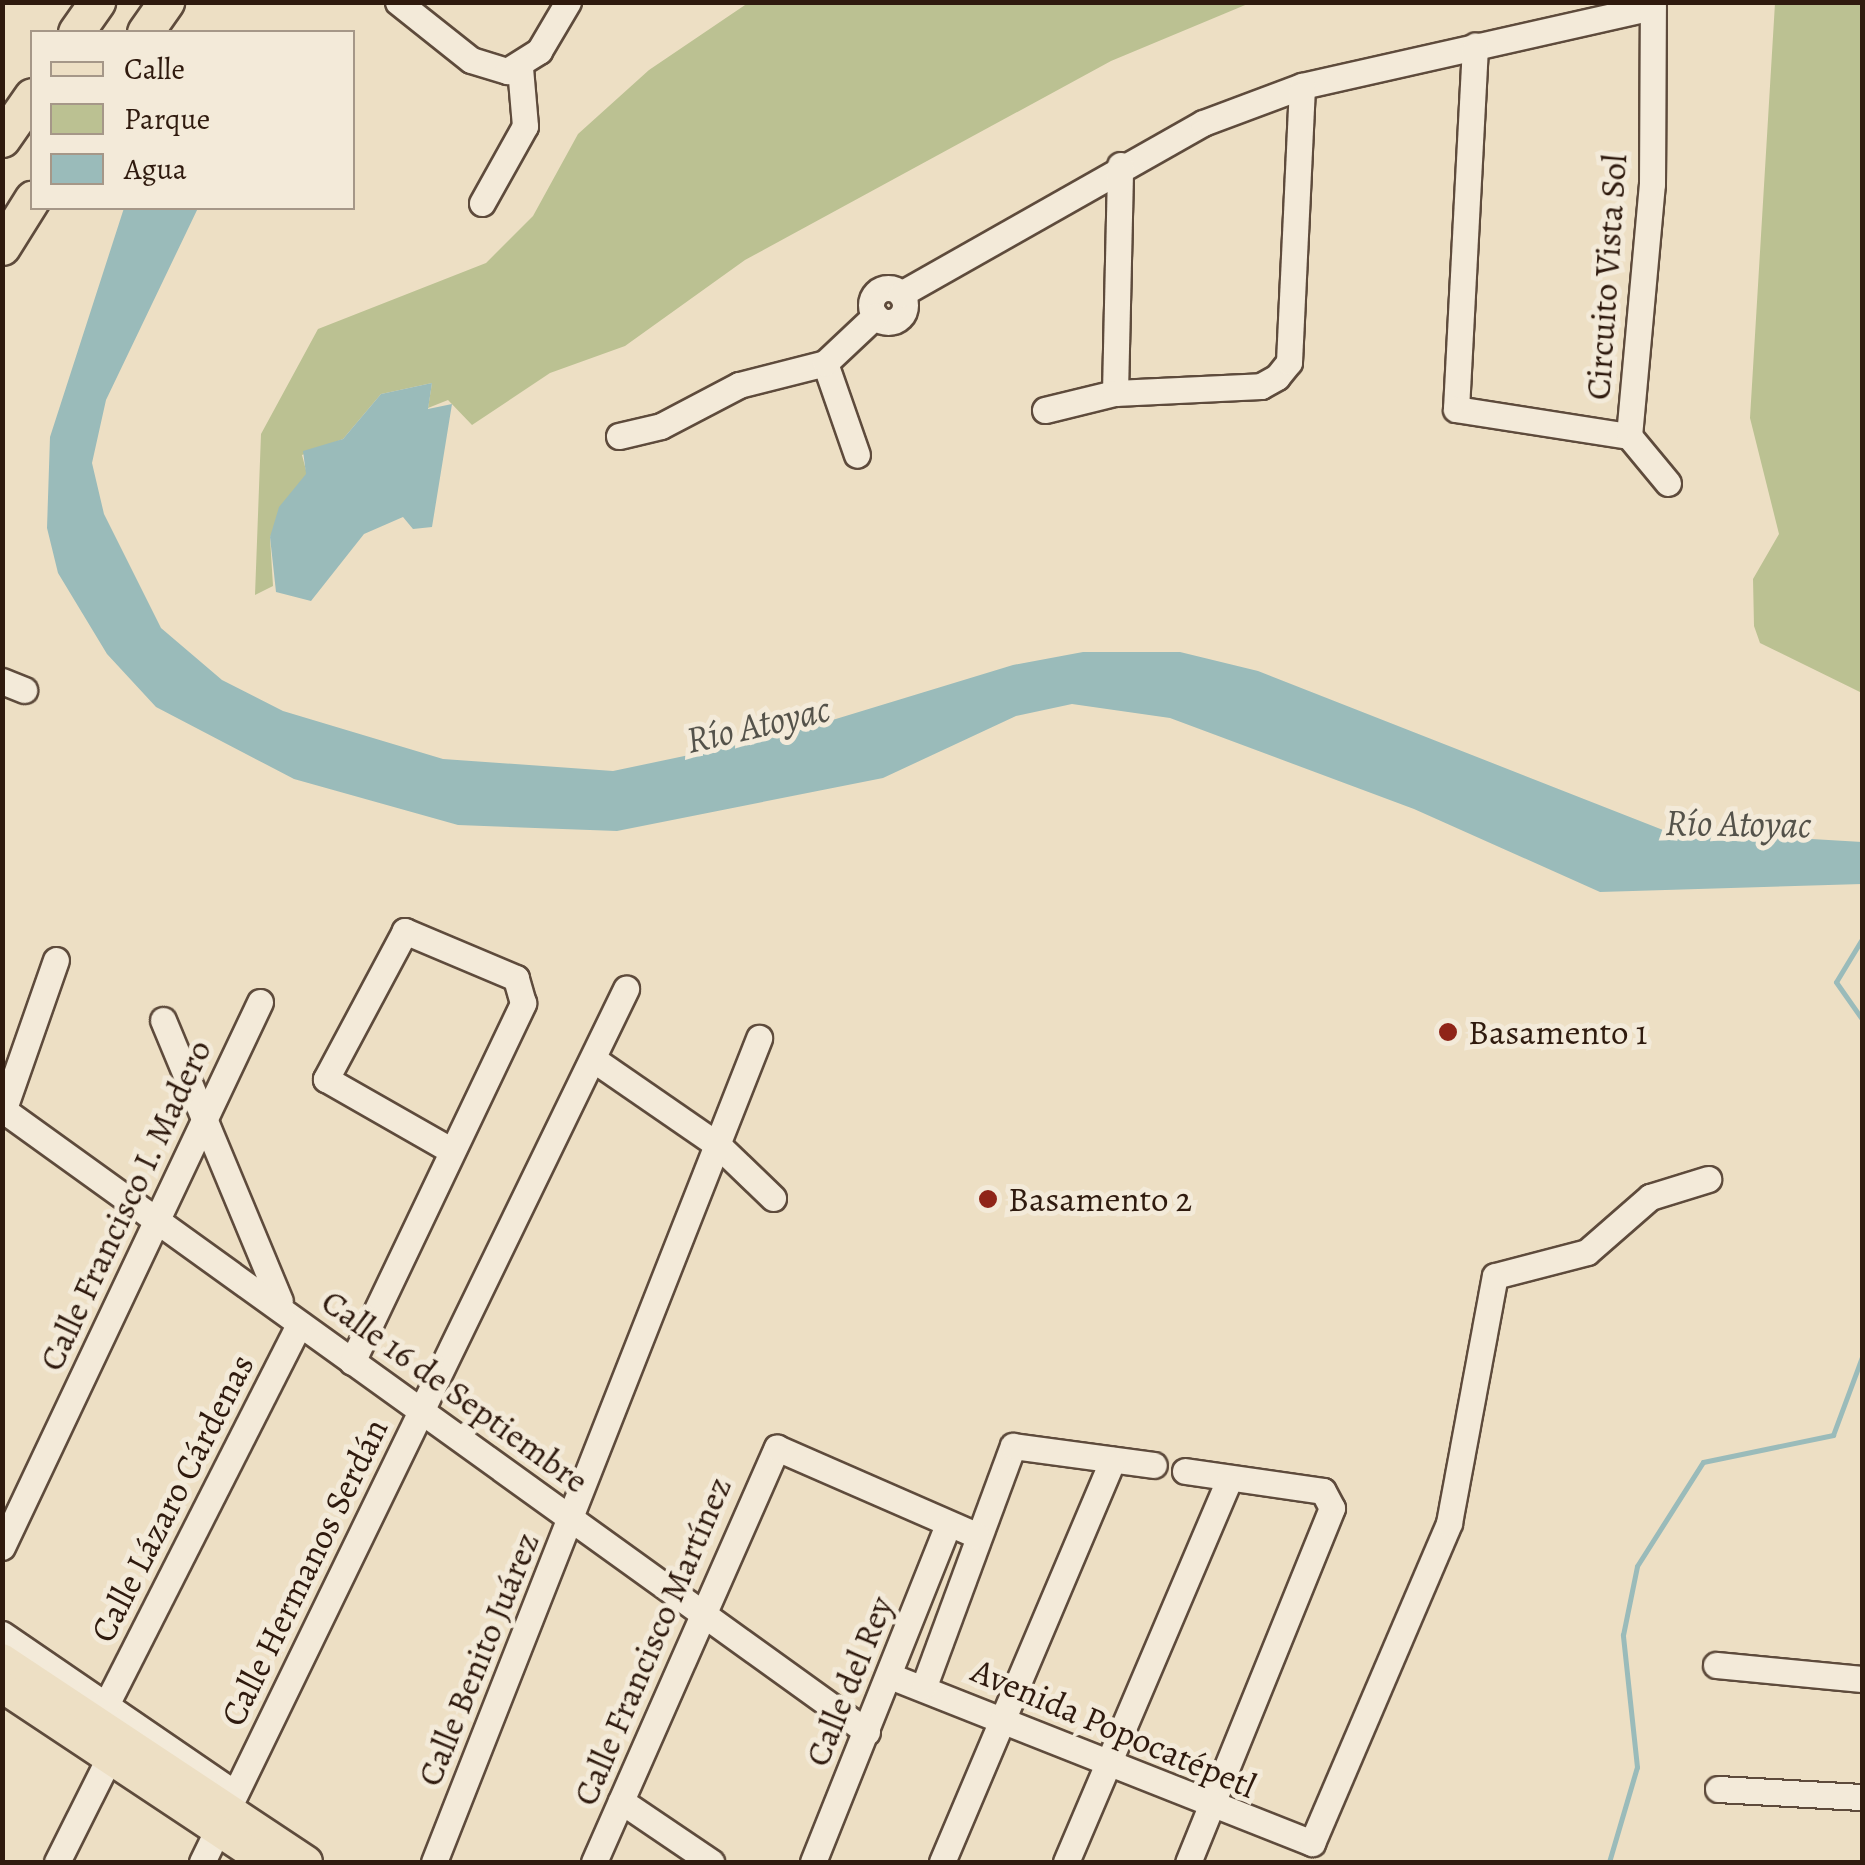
<!DOCTYPE html>
<html>
<head>
<meta charset="utf-8">
<style>
  body { margin:0 }
  #map { position:relative; width:1865px; height:1865px; overflow:hidden; background:#eddfc4; font-family:Alegreya,serif }
  div>[style] { position:absolute }
  .green>* { inset:0; background:#bbc192 }
  .water>* { inset:0; background:#9abbba }
  .stream>* { height:5px; margin:-2.5px; padding:0 2.5px; transform-origin:2.5px; border-radius:2.5px; background:#9abbba }
  .roads { filter:drop-shadow(2px 0 #5e4b3c) drop-shadow(-2px 0 #5e4b3c) drop-shadow(0 2px #5e4b3c) drop-shadow(0 -2px #5e4b3c) }
  .minor>* { height:25px; margin:-12.5px; padding:0 12.5px; transform-origin:12.5px; border-radius:12.5px; background:#f3ead9 }
  .minor>.ring { margin:-12.5px; padding:0; box-sizing:content-box; background:none; border:25px solid #f3ead9; border-radius:50% }
  .major>* { height:30px; margin:-15px; padding:0 15px; transform-origin:15px; border-radius:15px; background:#eddfc4 }
  .highway>* { height:35px; margin:-17.5px; padding:0 17.5px; transform-origin:17.5px; border-radius:17.5px; background:#eddfc4 }
  .dots>* { width:28px; height:28px; translate:-50% -50%; box-sizing:border-box; border:5px solid #f3ead9; border-radius:50% }
  span { translate:-50% -50%; white-space:nowrap; text-align:center; line-height:1.15; -webkit-text-stroke:10px #f3ead9; paint-order:stroke }
  .street-label { font-size:35px; color:#2f1a0e }
  .poi-label { font-size:35px; color:#2f1a0e }
  .left { translate:0 -50%; text-align:left }
  .water-label { font-size:38px; color:#54524a; font-style:italic }
  .frame { position:absolute; inset:0; border:5px solid #2f1a0e; pointer-events:none }
  .legend { position:absolute; left:30px; top:30px; width:325px; height:180px; box-sizing:border-box; background:#f3ead9; border:2px solid #a59788; margin:0; padding:12px 18px; list-style:none; font-size:30px; color:#2f1a0e }
  .legend li { display:flex; align-items:center; gap:20px; height:50px }
  .legend b { width:50px; border:2px solid #a59788 }
</style>
</head>
<body>
<div id="map">
  <div class="green">
    <div style="clip-path:polygon(748px 3px,1250px 3px,1111px 61px,745px 260px,625px 346px,550px 373px,472px 425px,448px 400px,428px 408px,432px 383px,381px 394px,343px 439px,302px 455px,307px 474px,270px 537px,273px 586px,255px 595px,261px 434px,318px 329px,486px 263px,533px 216px,578px 134px,649px 70px)"></div>
    <div style="clip-path:polygon(1775px 3px,1862px 3px,1862px 693px,1760px 643px,1754px 626px,1753px 579px,1779px 534px,1750px 418px)"></div>
  </div>
  <div class="water">
    <div style="clip-path:polygon(124px 208px,198px 208px,106px 400px,92px 463px,104px 514px,161px 628px,222px 680px,283px 711px,443px 759px,613px 771px,780px 736px,1013px 665px,1083px 652px,1180px 652px,1258px 671px,1663px 830px,1862px 842px,1862px 884px,1600px 892px,1414px 809px,1170px 718px,1072px 704px,1016px 716px,883px 778px,617px 831px,458px 825px,294px 779px,156px 707px,107px 654px,58px 573px,47px 528px,50px 437px)"></div>
    <div style="clip-path:polygon(432px 383px,428px 409px,452px 404px,432px 527px,413px 529px,403px 517px,364px 534px,311px 601px,276px 592px,270px 537px,279px 507px,306px 474px,303px 451px,343px 439px,381px 394px)"></div>
  </div>
  <div class="stream">
    <div style="left:1862px;top:939px;width:50px;rotate:121.2deg"></div>
    <div style="left:1836px;top:982px;width:45px;rotate:54.9deg"></div>
    <div style="left:1609px;top:1862px;width:99px;rotate:-73.6deg"></div>
    <div style="left:1637px;top:1767px;width:133px;rotate:-96.1deg"></div>
    <div style="left:1623px;top:1635px;width:70px;rotate:-78.5deg"></div>
    <div style="left:1637px;top:1566px;width:123px;rotate:-57.6deg"></div>
    <div style="left:1703px;top:1462px;width:133px;rotate:-11.7deg"></div>
    <div style="left:1833px;top:1435px;width:83px;rotate:-69.6deg"></div>
  </div>
  <div class="roads">
    <div class="minor">
      <div style="left:398px;top:2px;width:93px;rotate:38.5deg"></div>
      <div style="left:471px;top:60px;width:38px;rotate:17deg"></div>
      <div style="left:507px;top:71px;width:38px;rotate:-32deg"></div>
      <div style="left:539px;top:51px;width:57px;rotate:-59.4deg"></div>
      <div style="left:482px;top:203px;width:88px;rotate:-60.8deg"></div>
      <div style="left:525px;top:126px;width:58px;rotate:-94.9deg"></div>
      <div class="ring" style="left:871px;top:288px;width:9px;height:9px"></div>
      <div style="left:901px;top:294px;width:347px;rotate:-29.5deg"></div>
      <div style="left:1203px;top:123px;width:106px;rotate:-20.5deg"></div>
      <div style="left:1302px;top:86px;width:359px;rotate:-12.7deg"></div>
      <div style="left:825px;top:363px;width:97px;rotate:70.8deg"></div>
      <div style="left:1115px;top:393px;width:228px;rotate:-88.7deg"></div>
      <div style="left:1456px;top:409px;width:364px;rotate:-87deg"></div>
      <div style="left:1456px;top:409px;width:175px;rotate:8.9deg"></div>
      <div style="left:1045px;top:410px;width:72px;rotate:-13.7deg"></div>
      <div style="left:1115px;top:393px;width:146px;rotate:-2.7deg"></div>
      <div style="left:1261px;top:386px;width:18px;rotate:-29deg"></div>
      <div style="left:1277px;top:377px;width:19px;rotate:-51deg"></div>
      <div style="left:1289px;top:362px;width:276px;rotate:-87.3deg"></div>
      <div style="left:619px;top:436px;width:43px;rotate:-13.4deg"></div>
      <div style="left:661px;top:426px;width:88px;rotate:-27.7deg"></div>
      <div style="left:739px;top:385px;width:89px;rotate:-14.3deg"></div>
      <div style="left:825px;top:363px;width:69px;rotate:-43.2deg"></div>
      <div style="left:1629px;top:436px;width:253px;rotate:-84.8deg"></div>
      <div style="left:1652px;top:184px;width:182px;rotate:-89.7deg"></div>
      <div style="left:1629px;top:436px;width:61px;rotate:50.3deg"></div>
      <div style="left:2px;top:681px;width:24px;rotate:22deg"></div>
      <div style="left:163px;top:1020px;width:304px;rotate:67.4deg"></div>
      <div style="left:593px;top:1059px;width:153px;rotate:34.6deg"></div>
      <div style="left:719px;top:1146px;width:75px;rotate:43.9deg"></div>
      <div style="left:2px;top:1109px;width:1066px;rotate:35.76deg"></div>
      <div style="left:2px;top:1114px;width:163px;rotate:-70.7deg"></div>
      <div style="left:352px;top:1362px;width:398px;rotate:-64.5deg"></div>
      <div style="left:523px;top:1003px;width:26px;rotate:-106deg"></div>
      <div style="left:516px;top:978px;width:121px;rotate:-157.1deg"></div>
      <div style="left:405px;top:931px;width:168px;rotate:118.1deg"></div>
      <div style="left:326px;top:1079px;width:145px;rotate:29.7deg"></div>
      <div style="left:1185px;top:1471px;width:139px;rotate:8.2deg"></div>
      <div style="left:1323px;top:1491px;width:19px;rotate:62deg"></div>
      <div style="left:1332px;top:1508px;width:382px;rotate:112.1deg"></div>
      <div style="left:2px;top:1547px;width:603px;rotate:-64.67deg"></div>
      <div style="left:2px;top:1634px;width:273px;rotate:34.4deg"></div>
      <div style="left:227px;top:1788px;width:22px;rotate:87deg"></div>
      <div style="left:1716px;top:1665px;width:147px;rotate:5.5deg"></div>
      <div style="left:890px;top:1676px;width:454px;rotate:21.6deg"></div>
      <div style="left:1312px;top:1843px;width:348px;rotate:-66.8deg"></div>
      <div style="left:1449px;top:1523px;width:251px;rotate:-79.5deg"></div>
      <div style="left:1495px;top:1276px;width:95px;rotate:-14.6deg"></div>
      <div style="left:1587px;top:1252px;width:84px;rotate:-41.1deg"></div>
      <div style="left:1650px;top:1197px;width:61px;rotate:-17.2deg"></div>
      <div style="left:924px;top:1686px;width:256px;rotate:-69.7deg"></div>
      <div style="left:1013px;top:1446px;width:142px;rotate:7.7deg"></div>
      <div style="left:107px;top:1703px;width:425px;rotate:-63.1deg"></div>
      <div style="left:1718px;top:1789px;width:144px;rotate:3.2deg"></div>
      <div style="left:621px;top:1801px;width:109px;rotate:34.1deg"></div>
      <div style="left:57px;top:1862px;width:116px;rotate:-63.4deg"></div>
      <div style="left:202px;top:1862px;width:971px;rotate:-64.1deg"></div>
      <div style="left:434px;top:1862px;width:886px;rotate:-68.47deg"></div>
      <div style="left:594px;top:1862px;width:453px;rotate:-66.2deg"></div>
      <div style="left:777px;top:1448px;width:217px;rotate:23.6deg"></div>
      <div style="left:813px;top:1862px;width:364px;rotate:-68.2deg"></div>
      <div style="left:942px;top:1862px;width:437px;rotate:-67deg"></div>
      <div style="left:1066px;top:1862px;width:415px;rotate:-66.9deg"></div>
    </div>
    <div class="major">
      <div style="left:2px;top:1659px;width:366px;rotate:33.6deg"></div>
      <div style="left:2px;top:1687px;width:316px;rotate:33.6deg"></div>
    </div>
    <div class="highway">
      <div style="left:76px;top:32px;width:37px;rotate:-55deg"></div>
      <div style="left:145px;top:32px;width:37px;rotate:-55deg"></div>
      <div style="left:2px;top:139px;width:52px;rotate:-55.1deg"></div>
      <div style="left:2px;top:247px;width:57px;rotate:-58deg"></div>
    </div>
  </div>
  <div class="dots">
    <div style="left:1448px;top:1032px;background:#8f2418"></div>
    <div style="left:988px;top:1199px;background:#8f2418"></div>
  </div>
  <div class="street-label">
    <span style="left:1606px;top:277px;rotate:-86deg">Circuito Vista Sol</span>
    <span style="left:125px;top:1205px;rotate:-65deg">Calle Francisco I. Madero</span>
    <span style="left:455px;top:1391px;rotate:36deg">Calle 16 de Septiembre</span>
    <span style="left:172px;top:1498px;rotate:-63deg">Calle Lázaro Cárdenas</span>
    <span style="left:304px;top:1572px;rotate:-64deg">Calle Hermanos Serdán</span>
    <span style="left:652px;top:1641px;rotate:-67deg">Calle Francisco Martínez</span>
    <span style="left:478px;top:1659px;rotate:-68deg">Calle Benito Juárez</span>
    <span style="left:849px;top:1681px;rotate:-68deg">Calle del Rey</span>
    <span style="left:1114px;top:1728px;rotate:23deg">Avenida Popocatépetl</span>
  </div>
  <div class="poi-label">
    <span class="left" style="left:1468px;top:1032px">Basamento 1</span>
    <span class="left" style="left:1008px;top:1199px">Basamento 2</span>
  </div>
  <div class="water-label">
    <span style="left:758px;top:725px;rotate:-13deg">Río Atoyac</span>
    <span style="left:1738px;top:824px;rotate:1deg">Río Atoyac</span>
  </div>
  <div class="frame"></div>
  <ul class="legend">
  <li><b style="height:12px;background:#eddfc4"></b>Calle</li>
  <li><b style="height:28px;background:#bbc192"></b>Parque</li>
  <li><b style="height:28px;background:#9abbba"></b>Agua</li>
  </ul>
</div>
</body>
</html>
